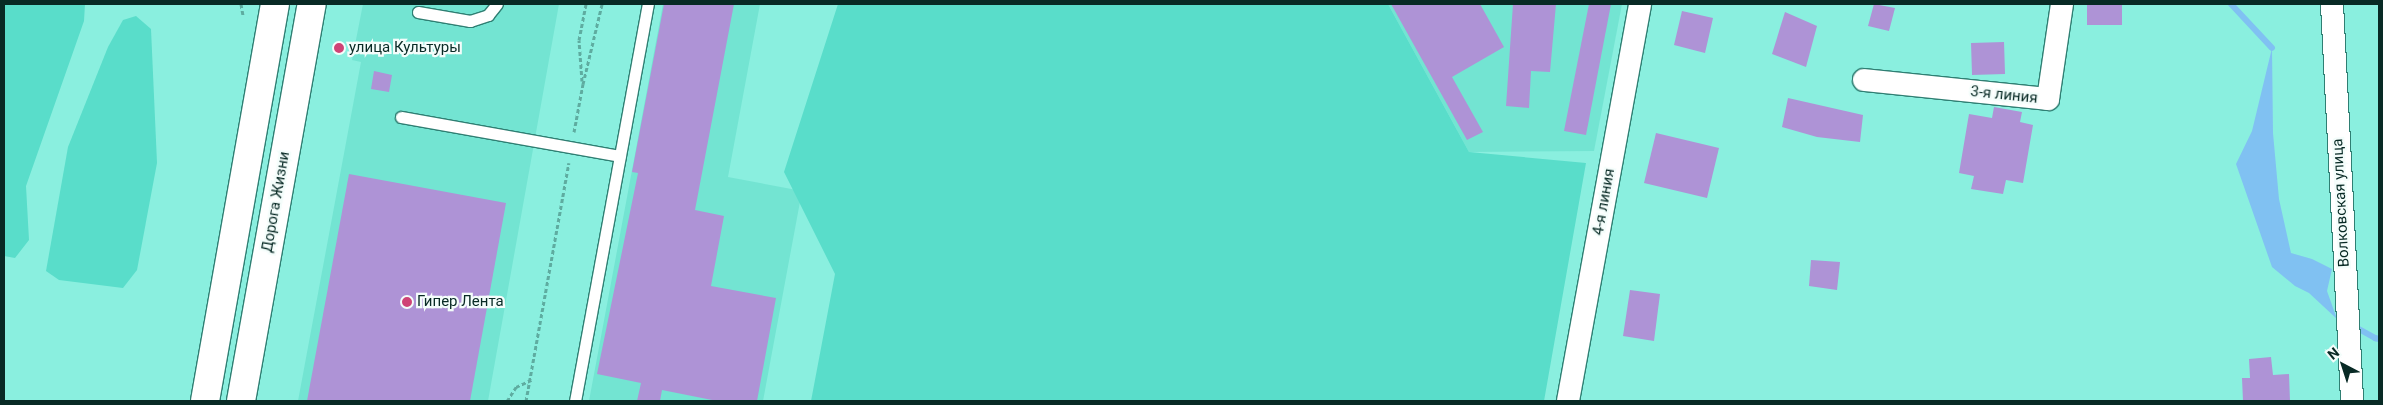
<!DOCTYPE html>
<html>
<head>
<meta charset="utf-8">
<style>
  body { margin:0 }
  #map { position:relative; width:2383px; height:405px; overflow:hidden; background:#8aefdf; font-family:Roboto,sans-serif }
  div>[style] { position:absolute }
  .built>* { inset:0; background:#73e4d2 }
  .green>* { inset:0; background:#59ddca }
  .water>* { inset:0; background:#80c1f2 }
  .stream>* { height:6px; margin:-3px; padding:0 3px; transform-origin:3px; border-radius:3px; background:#80c1f2 }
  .building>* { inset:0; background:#ae93d6 }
  .path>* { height:3px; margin-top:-1.5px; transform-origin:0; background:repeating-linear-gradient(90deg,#5eaca0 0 4px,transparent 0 6.5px) }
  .roads { filter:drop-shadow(1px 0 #2f7f73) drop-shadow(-1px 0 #2f7f73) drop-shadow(0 1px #2f7f73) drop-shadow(0 -1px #2f7f73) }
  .lane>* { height:11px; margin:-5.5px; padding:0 5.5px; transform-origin:5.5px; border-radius:5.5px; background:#fff }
  .street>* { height:22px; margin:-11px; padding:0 11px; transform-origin:11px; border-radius:11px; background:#fff }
  .secondary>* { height:28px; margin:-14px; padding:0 14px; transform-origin:14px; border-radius:14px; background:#fff }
  .dots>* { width:14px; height:14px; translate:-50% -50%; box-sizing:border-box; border:2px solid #f4fdfb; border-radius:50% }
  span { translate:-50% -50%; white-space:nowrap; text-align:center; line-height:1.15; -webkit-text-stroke:4.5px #f4fdfb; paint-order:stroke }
  .poi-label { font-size:15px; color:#082a25 }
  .left { translate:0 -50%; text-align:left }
  .street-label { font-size:15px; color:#082a25 }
  .frame { position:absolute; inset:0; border:5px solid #082a25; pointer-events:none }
  .north { position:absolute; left:2318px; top:340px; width:50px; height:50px; -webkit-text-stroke:4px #f4fdfb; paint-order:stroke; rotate:320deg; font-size:14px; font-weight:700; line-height:20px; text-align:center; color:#082a25 }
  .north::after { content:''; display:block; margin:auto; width:18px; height:22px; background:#082a25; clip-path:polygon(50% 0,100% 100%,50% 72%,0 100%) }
</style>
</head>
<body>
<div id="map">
  <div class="built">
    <div style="clip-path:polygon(363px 4px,559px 4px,488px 401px,298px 401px,361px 62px,352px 60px)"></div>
    <div style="clip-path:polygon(663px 4px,760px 4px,728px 177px,802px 191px,763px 401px,589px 401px)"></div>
    <div style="clip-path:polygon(1388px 4px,1622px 4px,1594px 151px,1469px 152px)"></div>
  </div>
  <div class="green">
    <div style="clip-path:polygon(4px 4px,85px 4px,84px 21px,26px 186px,29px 240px,15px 258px,4px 256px)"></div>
    <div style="clip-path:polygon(838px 4px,1388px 4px,1469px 152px,1586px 163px,1544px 401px,811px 401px,835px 274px,784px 172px)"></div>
    <div style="clip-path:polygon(136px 16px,151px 29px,157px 163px,137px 270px,123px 288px,59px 280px,46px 271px,68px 147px,108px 47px,123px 20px)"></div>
  </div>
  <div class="water">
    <div style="clip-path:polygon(2272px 48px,2273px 133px,2279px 199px,2291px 253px,2312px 259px,2332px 269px,2327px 291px,2337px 319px,2309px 293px,2295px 286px,2272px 267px,2236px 164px,2252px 131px)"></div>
  </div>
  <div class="stream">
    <div style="left:2231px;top:4px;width:60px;rotate:47deg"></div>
    <div style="left:2357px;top:328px;width:21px;rotate:29deg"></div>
    <div style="left:2375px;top:338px;width:4px;rotate:14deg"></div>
  </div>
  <div class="building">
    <div style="clip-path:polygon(664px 4px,734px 4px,695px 210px,724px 216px,711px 286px,776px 298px,757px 401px,717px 401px,662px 390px,660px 401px,637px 401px,641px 383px,597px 374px,638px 173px,632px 172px)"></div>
    <div style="clip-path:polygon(1391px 4px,1480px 4px,1504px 47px,1452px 77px,1483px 132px,1467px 140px)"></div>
    <div style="clip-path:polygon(1513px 4px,1556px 4px,1550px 72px,1531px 71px,1529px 108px,1506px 106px)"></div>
    <div style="clip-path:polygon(1589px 4px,1611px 4px,1586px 135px,1564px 131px)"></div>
    <div style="clip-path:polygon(1874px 4px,1895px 8px,1889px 31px,1868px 26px)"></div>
    <div style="clip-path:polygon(2087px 4px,2122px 4px,2122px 25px,2087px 25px)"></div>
    <div style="clip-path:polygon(1682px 11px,1713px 18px,1705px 53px,1674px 45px)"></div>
    <div style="clip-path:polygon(1785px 12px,1817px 26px,1806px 67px,1772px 54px)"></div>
    <div style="clip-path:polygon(2004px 42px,2005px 74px,1972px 75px,1971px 43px)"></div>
    <div style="clip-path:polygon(374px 71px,392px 75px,389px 92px,371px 89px)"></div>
    <div style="clip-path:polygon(1788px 98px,1863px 115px,1860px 142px,1817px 137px,1782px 127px)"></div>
    <div style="clip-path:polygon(1994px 107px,2022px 112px,2020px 122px,2033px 125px,2023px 183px,2006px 180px,2003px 194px,1971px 189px,1974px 176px,1959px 173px,1969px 114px,1992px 118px)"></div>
    <div style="clip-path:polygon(1656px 133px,1719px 148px,1707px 198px,1644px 183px)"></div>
    <div style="clip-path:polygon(349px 174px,506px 203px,470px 401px,307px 401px)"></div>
    <div style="clip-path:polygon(1811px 260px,1840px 262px,1837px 290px,1809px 286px)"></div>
    <div style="clip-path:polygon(1630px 290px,1660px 294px,1654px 341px,1623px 336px)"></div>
    <div style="clip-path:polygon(2271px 357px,2273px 375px,2289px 374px,2290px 401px,2243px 401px,2242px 378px,2250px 378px,2249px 359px)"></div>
  </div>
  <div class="path">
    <div style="left:241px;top:4px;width:11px;rotate:80deg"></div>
    <div style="left:582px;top:81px;width:41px;rotate:-94.2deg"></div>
    <div style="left:579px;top:40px;width:37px;rotate:-79deg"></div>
    <div style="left:574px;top:132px;width:49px;rotate:-79.4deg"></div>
    <div style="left:583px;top:84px;width:82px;rotate:-76.6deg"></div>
    <div style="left:507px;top:401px;width:17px;rotate:-57deg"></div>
    <div style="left:516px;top:387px;width:17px;rotate:-25deg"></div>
    <div style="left:526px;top:401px;width:242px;rotate:-79.8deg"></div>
  </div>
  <div class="roads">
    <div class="lane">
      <div style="left:418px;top:12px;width:53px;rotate:9.8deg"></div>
      <div style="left:470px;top:21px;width:19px;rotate:-18deg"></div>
      <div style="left:488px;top:15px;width:14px;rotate:-51deg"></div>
      <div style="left:401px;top:117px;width:222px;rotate:10.1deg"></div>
      <div style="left:575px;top:401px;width:404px;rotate:-79.6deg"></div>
    </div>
    <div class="street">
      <div style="left:2332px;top:4px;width:398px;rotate:87.1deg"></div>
      <div style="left:1864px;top:80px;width:185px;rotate:5.9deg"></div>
      <div style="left:2048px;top:99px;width:96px;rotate:-81.6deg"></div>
      <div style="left:1568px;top:401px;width:403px;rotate:-79.7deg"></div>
    </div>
    <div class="secondary">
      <div style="left:205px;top:401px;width:403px;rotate:-80deg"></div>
      <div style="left:241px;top:401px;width:403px;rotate:-79.9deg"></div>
    </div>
  </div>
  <div class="dots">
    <div style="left:339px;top:48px;background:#cf4376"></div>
    <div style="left:407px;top:302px;background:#cf4376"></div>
  </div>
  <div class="poi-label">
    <span class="left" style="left:349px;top:48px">улица Культуры</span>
    <span class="left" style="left:417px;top:302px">Гипер Лента</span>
  </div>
  <div class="street-label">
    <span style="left:2004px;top:95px;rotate:6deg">3-я линия</span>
    <span style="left:276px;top:202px;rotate:-80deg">Дорога Жизни</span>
    <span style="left:1604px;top:202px;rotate:-80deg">4-я линия</span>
    <span style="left:2341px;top:203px;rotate:-93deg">Волковская улица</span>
  </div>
  <div class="frame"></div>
  <div class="north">N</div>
</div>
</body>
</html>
